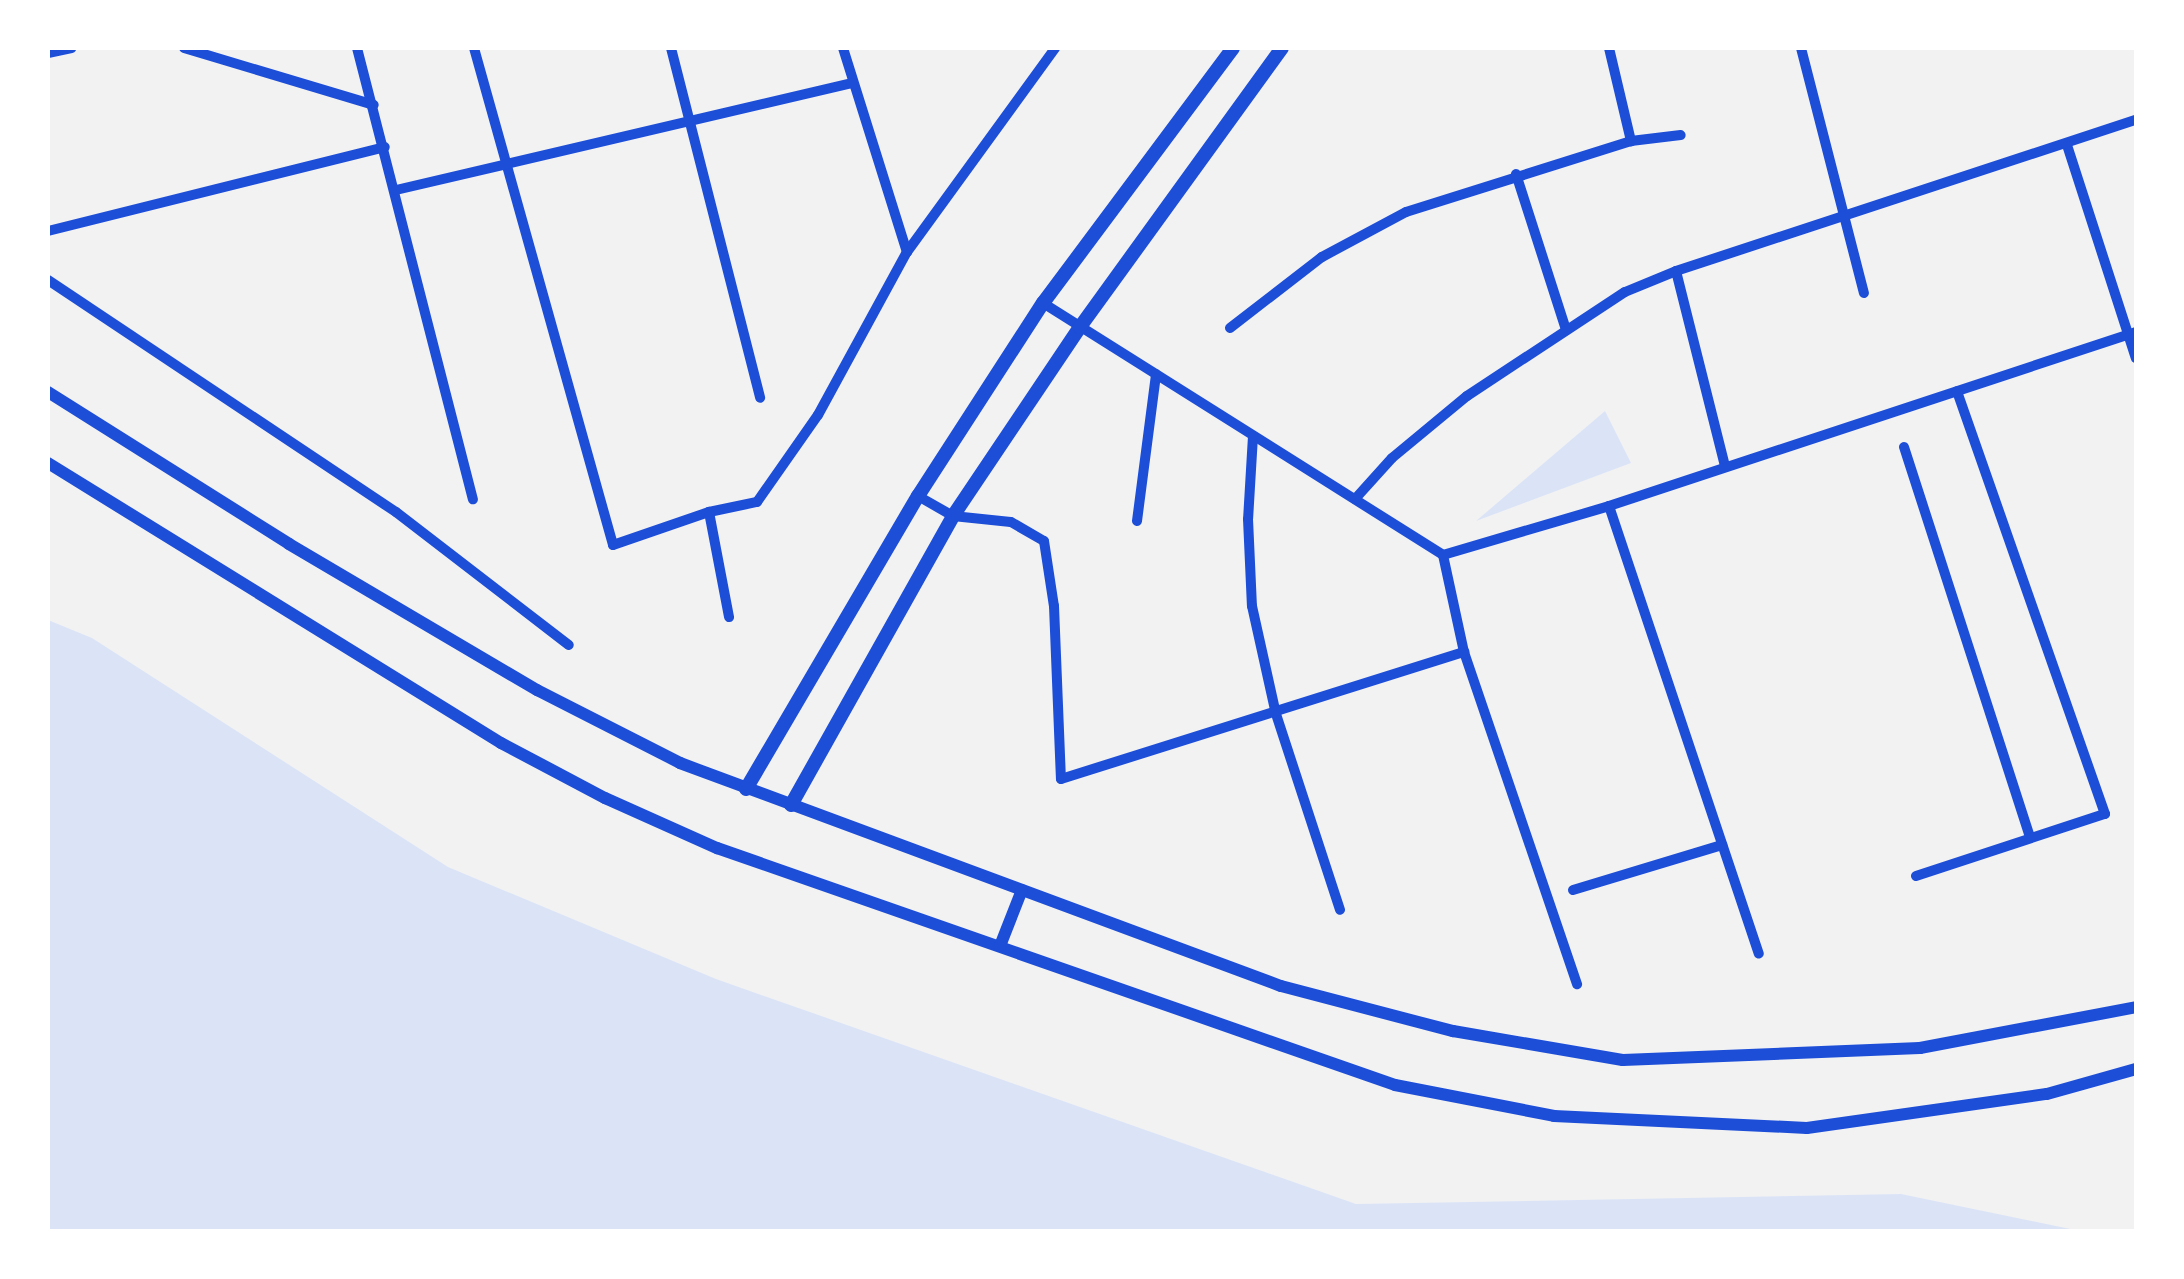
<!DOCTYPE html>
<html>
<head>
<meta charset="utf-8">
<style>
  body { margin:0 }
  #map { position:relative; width:2184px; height:1279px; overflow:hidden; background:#f2f2f2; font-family:"Fira Sans Condensed",sans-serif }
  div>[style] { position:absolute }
  .green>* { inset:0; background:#dbe4f7 }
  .minor>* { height:10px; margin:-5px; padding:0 5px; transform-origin:5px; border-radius:5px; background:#1d4ed8 }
  .tertiary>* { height:12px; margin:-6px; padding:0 6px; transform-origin:6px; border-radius:6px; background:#1d4ed8 }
  .secondary>* { height:14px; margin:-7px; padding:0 7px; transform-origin:7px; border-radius:7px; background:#1d4ed8 }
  span { translate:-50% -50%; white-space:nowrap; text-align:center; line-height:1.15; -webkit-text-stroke:8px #fff; paint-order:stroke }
  .frame { position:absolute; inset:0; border:50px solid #fff; pointer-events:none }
</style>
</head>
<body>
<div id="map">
  <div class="green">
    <div style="clip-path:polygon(1605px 411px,1631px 463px,1476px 521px)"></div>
    <div style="clip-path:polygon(48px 620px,92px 638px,448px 867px,716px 979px,1356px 1204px,1901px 1194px,2080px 1231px,48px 1231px)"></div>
  </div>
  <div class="minor">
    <div style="left:184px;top:48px;width:198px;rotate:16.7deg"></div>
    <div style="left:357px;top:48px;width:466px;rotate:75.6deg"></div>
    <div style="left:474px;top:48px;width:516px;rotate:74.37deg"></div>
    <div style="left:613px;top:545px;width:102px;rotate:-19deg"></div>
    <div style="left:709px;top:512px;width:49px;rotate:-11.8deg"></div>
    <div style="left:757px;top:502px;width:106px;rotate:-55deg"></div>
    <div style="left:818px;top:415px;width:186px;rotate:-61.4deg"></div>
    <div style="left:907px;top:252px;width:252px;rotate:-54deg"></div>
    <div style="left:671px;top:48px;width:361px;rotate:75.7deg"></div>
    <div style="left:843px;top:48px;width:214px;rotate:72.6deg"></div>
    <div style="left:1609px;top:48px;width:96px;rotate:76.7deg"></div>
    <div style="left:1801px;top:48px;width:253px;rotate:75.6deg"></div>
    <div style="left:48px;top:53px;width:24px;rotate:-12deg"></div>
    <div style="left:2067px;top:145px;width:224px;rotate:72.1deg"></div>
    <div style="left:1516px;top:174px;width:164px;rotate:72.2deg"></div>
    <div style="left:396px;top:190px;width:468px;rotate:-13.2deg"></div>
    <div style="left:48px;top:231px;width:347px;rotate:-14deg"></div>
    <div style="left:1676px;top:271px;width:201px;rotate:75.9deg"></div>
    <div style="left:48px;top:280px;width:418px;rotate:33.7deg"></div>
    <div style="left:396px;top:512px;width:218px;rotate:37.6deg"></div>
    <div style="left:1043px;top:303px;width:473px;rotate:32.2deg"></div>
    <div style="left:1443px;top:555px;width:173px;rotate:-16.4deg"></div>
    <div style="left:1609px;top:506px;width:555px;rotate:-18.27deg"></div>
    <div style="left:1230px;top:328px;width:116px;rotate:-37.7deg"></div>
    <div style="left:1322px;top:257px;width:95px;rotate:-28.2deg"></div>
    <div style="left:1406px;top:212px;width:236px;rotate:-17.5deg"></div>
    <div style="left:1631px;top:141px;width:50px;rotate:-6.8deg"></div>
    <div style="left:1253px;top:436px;width:83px;rotate:93.4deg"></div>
    <div style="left:1248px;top:519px;width:87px;rotate:87.4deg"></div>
    <div style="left:1252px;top:606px;width:111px;rotate:77.5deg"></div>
    <div style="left:1276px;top:714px;width:206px;rotate:71.9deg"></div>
    <div style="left:1904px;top:447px;width:410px;rotate:72.1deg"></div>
    <div style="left:918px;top:496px;width:40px;rotate:29.7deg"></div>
    <div style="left:953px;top:516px;width:58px;rotate:5.9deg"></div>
    <div style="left:1011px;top:522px;width:38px;rotate:30deg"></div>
    <div style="left:1044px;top:541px;width:66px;rotate:81.3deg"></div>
    <div style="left:1054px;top:606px;width:173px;rotate:87.7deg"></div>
    <div style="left:1061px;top:779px;width:423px;rotate:-17.5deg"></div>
    <div style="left:1355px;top:499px;width:55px;rotate:-47.9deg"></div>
    <div style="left:1392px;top:458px;width:97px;rotate:-39.6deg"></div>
    <div style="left:1467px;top:396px;width:189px;rotate:-33.4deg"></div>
    <div style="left:1625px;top:292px;width:55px;rotate:-22.4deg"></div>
    <div style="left:1676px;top:271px;width:484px;rotate:-18.2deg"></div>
    <div style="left:1609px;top:506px;width:472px;rotate:71.5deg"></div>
    <div style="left:709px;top:512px;width:107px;rotate:79.2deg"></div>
    <div style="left:1137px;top:521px;width:148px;rotate:-82.6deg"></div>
    <div style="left:1443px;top:555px;width:99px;rotate:77.8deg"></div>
    <div style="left:1464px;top:652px;width:351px;rotate:71.2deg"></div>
    <div style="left:1916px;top:876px;width:199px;rotate:-18.2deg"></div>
    <div style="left:2105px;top:814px;width:448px;rotate:-109.3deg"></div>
    <div style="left:1573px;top:890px;width:156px;rotate:-16.8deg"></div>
  </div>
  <div class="tertiary">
    <div style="left:48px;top:392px;width:285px;rotate:32.2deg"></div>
    <div style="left:289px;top:544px;width:288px;rotate:30.5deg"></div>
    <div style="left:537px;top:690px;width:161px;rotate:27deg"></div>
    <div style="left:680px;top:763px;width:641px;rotate:20.36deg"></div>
    <div style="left:1281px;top:986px;width:178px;rotate:14.7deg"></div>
    <div style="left:1453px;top:1031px;width:172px;rotate:9.7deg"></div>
    <div style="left:1623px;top:1060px;width:297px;rotate:-2.3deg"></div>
    <div style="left:1920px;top:1048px;width:220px;rotate:-10.7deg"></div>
    <div style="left:48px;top:463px;width:533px;rotate:31.72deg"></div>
    <div style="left:501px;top:743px;width:118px;rotate:27.9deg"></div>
    <div style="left:605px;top:798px;width:123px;rotate:24.1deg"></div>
    <div style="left:717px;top:848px;width:718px;rotate:19.27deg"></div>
    <div style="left:1395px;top:1085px;width:162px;rotate:11deg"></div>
    <div style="left:1554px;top:1116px;width:253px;rotate:2.7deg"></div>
    <div style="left:1807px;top:1128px;width:242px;rotate:-8.1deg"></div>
    <div style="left:2047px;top:1094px;width:92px;rotate:-15.7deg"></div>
    <div style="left:1000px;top:946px;width:60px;rotate:-68.6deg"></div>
  </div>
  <div class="secondary">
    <div style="left:746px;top:789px;width:340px;rotate:-59.6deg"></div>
    <div style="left:918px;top:496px;width:230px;rotate:-57.1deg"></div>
    <div style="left:1043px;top:303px;width:318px;rotate:-53.3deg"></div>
    <div style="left:791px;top:805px;width:331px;rotate:-60.7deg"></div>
    <div style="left:953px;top:516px;width:228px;rotate:-56.1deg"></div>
    <div style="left:1080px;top:327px;width:344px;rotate:-54.1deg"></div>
  </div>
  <div class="frame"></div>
</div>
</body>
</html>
